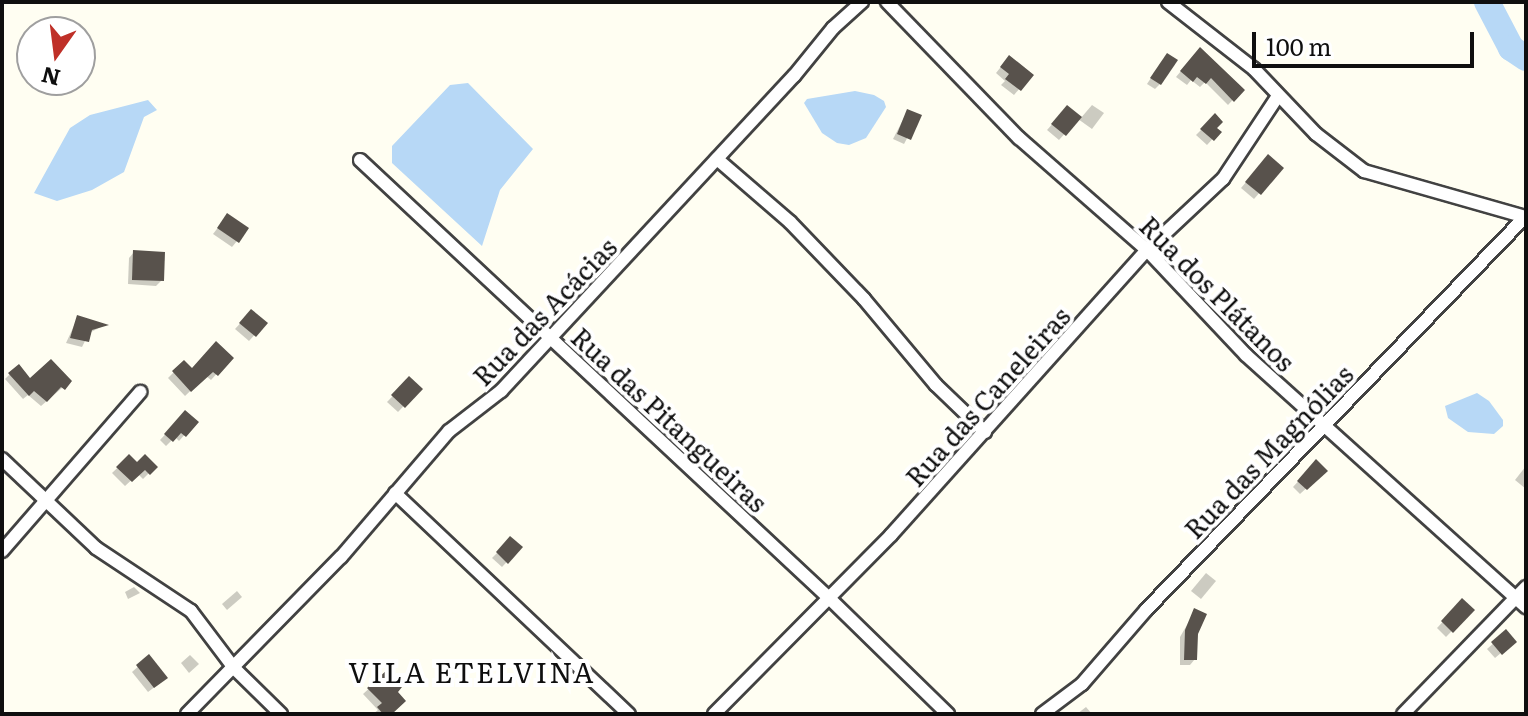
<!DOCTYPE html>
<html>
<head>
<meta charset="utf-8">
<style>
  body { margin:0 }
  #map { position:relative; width:1528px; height:716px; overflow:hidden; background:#fffef2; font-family:Literata,serif }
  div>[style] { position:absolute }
  .water>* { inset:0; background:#b7d8f6 }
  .shadow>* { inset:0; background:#0003 }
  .river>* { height:26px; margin:-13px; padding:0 13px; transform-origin:13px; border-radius:13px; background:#b7d8f6 }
  .building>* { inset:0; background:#58524c }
  .roads { filter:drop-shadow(2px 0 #424242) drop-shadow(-2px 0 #424242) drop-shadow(0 2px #424242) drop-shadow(0 -2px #424242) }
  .street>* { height:12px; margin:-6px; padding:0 6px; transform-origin:6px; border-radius:6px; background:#fff }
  span { translate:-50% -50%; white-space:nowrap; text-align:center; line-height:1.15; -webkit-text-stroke:8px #fff; paint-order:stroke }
  .street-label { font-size:26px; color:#0f0f0f }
  .neighbourhood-label { font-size:28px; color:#0f0f0f; letter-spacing:2px }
  .frame { position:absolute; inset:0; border:4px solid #0f0f0f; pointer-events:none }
  .north { position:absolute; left:16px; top:16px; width:80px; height:80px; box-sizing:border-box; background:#fff; border:2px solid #9f9f9f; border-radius:50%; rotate:194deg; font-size:22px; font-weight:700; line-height:32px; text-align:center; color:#0f0f0f }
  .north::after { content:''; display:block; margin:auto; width:28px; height:36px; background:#bf3028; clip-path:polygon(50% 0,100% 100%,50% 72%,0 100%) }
  .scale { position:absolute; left:1252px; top:32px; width:222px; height:36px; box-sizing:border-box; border:4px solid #0f0f0f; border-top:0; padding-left:10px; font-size:24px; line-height:28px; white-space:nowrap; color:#0f0f0f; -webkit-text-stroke:6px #fff; paint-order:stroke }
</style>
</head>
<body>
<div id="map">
  <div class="water">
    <div style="clip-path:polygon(468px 83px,533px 149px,500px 190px,482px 246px,392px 163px,392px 146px,450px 85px)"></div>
    <div style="clip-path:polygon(855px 91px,874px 95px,884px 101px,886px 107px,866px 138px,849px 145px,837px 143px,822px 133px,804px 103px,807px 99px)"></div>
    <div style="clip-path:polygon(148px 100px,157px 110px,144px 117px,124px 172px,92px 190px,57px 201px,34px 193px,70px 128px,90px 115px)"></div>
    <div style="clip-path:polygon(1477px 393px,1489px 401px,1503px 420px,1503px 426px,1494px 434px,1468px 432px,1448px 418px,1445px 406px)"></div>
  </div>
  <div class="shadow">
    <div style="clip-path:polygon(1195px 54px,1242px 90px,1228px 105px,1205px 82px,1200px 87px,1191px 80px,1187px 85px,1176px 77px)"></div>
    <div style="clip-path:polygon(1162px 61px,1160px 84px,1155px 89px,1147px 84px)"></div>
    <div style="clip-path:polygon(1004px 63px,1031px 75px,1014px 95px,1001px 85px,1005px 81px,996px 73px)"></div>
    <div style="clip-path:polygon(1092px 105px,1104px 113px,1092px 129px,1078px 119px,1059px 140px,1047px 130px,1062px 113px,1080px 119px)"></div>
    <div style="clip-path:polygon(907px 112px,919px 116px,904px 144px,893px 139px)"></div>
    <div style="clip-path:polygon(1215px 116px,1215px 128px,1219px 132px,1207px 145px,1196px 135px)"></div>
    <div style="clip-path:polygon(1263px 162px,1281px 168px,1254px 199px,1241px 188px)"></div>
    <div style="clip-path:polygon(227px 216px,237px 241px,232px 247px,213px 234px)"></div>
    <div style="clip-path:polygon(134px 252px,162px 280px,156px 286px,128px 284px,129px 258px)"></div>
    <div style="clip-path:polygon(78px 317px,105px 325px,89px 333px,82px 347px,66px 343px)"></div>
    <div style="clip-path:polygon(246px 317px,265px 323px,249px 341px,235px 329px)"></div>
    <div style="clip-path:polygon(231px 358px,211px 380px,206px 376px,185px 396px,168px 378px,184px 362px,192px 371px)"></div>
    <div style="clip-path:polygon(10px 374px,30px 380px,69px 382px,41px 406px,28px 395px,23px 399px,5px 379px)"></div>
    <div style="clip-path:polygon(409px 379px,420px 389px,398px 412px,387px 402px)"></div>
    <div style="clip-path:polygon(186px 412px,196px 422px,179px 441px,175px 437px,166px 446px,160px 440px)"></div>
    <div style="clip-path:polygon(129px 457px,137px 464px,155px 467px,143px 479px,138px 474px,125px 486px,112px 473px)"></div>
    <div style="clip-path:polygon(1316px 462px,1325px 471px,1300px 494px,1293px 487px)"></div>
    <div style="clip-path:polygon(1526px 466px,1526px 489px,1515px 480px)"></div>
    <div style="clip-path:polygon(511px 539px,520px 548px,502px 567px,492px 558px)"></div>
    <div style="clip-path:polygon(1206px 573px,1216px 581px,1201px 599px,1191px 591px)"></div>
    <div style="clip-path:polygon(134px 587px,140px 593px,128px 599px,125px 592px)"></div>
    <div style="clip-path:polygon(237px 591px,242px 597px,227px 610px,222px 604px)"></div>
    <div style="clip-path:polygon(1462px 601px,1472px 610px,1446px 637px,1437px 628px)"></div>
    <div style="clip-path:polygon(1195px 611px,1195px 659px,1190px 665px,1180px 665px,1180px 637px)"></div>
    <div style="clip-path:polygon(1506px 632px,1514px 642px,1495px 658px,1487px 649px)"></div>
    <div style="clip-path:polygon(190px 655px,199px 664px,189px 673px,181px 663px)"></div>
    <div style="clip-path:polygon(149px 657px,160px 683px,148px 692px,132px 672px)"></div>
    <div style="clip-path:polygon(386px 673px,390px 714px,373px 714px,378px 710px,363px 694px)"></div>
    <div style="clip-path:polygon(1086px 707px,1092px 714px,1077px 714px)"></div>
  </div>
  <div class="river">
    <div style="left:1487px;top:2px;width:52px;rotate:62.4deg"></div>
    <div style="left:1511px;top:48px;width:18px;rotate:34deg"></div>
  </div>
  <div class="building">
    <div style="clip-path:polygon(1200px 47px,1245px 90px,1234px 102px,1211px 78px,1206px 84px,1197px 77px,1193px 82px,1180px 71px)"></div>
    <div style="clip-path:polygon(1167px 53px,1178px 60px,1161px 85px,1150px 78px)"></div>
    <div style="clip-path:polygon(1009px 55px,1034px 75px,1021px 91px,1005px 79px,1009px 74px,1000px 67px)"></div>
    <div style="clip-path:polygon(1067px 105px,1082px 117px,1066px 136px,1051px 124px)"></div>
    <div style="clip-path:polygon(907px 109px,922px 115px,911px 140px,897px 134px)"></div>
    <div style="clip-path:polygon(1215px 113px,1223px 122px,1217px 128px,1222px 132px,1214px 141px,1200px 129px)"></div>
    <div style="clip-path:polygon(1268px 154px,1284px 168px,1261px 195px,1245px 182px)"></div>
    <div style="clip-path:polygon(227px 213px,249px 228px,239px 243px,217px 228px)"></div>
    <div style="clip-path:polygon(133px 250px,165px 252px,164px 281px,132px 280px)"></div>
    <div style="clip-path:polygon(251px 309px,268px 323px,256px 337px,239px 323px)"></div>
    <div style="clip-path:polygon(77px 315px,109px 325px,92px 330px,89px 342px,70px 338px)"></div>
    <div style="clip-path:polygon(216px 341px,234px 358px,218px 376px,213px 372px,191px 392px,172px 371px,184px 360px,192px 368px)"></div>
    <div style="clip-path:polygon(51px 359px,72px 381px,65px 390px,61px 387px,47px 402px,34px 391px,29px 396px,8px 373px,19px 364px,30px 378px)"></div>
    <div style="clip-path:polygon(409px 376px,423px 389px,405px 408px,391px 395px)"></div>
    <div style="clip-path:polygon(185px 410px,199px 422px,186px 437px,181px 433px,173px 442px,164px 434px)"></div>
    <div style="clip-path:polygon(129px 454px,137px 462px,145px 454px,158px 467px,150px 475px,145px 470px,132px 482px,116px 467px)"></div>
    <div style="clip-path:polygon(1316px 459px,1328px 471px,1307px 490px,1297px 481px)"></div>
    <div style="clip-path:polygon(510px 536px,523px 547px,508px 564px,496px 552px)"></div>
    <div style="clip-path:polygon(1462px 598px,1475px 610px,1453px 633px,1441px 621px)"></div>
    <div style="clip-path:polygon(1194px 608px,1207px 614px,1198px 634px,1197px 660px,1184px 660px,1185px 630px)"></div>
    <div style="clip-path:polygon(1506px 629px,1517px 642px,1502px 655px,1491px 642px)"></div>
    <div style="clip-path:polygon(149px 654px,168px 678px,154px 688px,136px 665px)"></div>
    <div style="clip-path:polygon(387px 670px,402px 687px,398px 692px,406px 701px,392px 714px,383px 714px,377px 707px,382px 703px,367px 688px)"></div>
  </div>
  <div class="roads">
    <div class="street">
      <div style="left:887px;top:2px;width:190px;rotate:45.9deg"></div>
      <div style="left:1019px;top:138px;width:170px;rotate:41.2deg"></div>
      <div style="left:1147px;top:250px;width:144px;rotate:46.7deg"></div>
      <div style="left:1246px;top:355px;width:377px;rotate:42deg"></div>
      <div style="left:1168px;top:2px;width:109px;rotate:37.9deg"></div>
      <div style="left:1254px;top:69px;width:90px;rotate:46.4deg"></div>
      <div style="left:1316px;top:134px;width:61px;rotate:37.6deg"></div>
      <div style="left:1364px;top:171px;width:168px;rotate:15.9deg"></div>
      <div style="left:717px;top:159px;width:96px;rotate:40.8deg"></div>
      <div style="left:790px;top:222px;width:107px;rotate:46.1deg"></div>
      <div style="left:864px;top:299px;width:112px;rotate:50.1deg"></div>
      <div style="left:936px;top:385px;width:68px;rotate:43.8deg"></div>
      <div style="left:360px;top:160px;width:640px;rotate:43.04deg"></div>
      <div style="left:828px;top:597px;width:168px;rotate:44.3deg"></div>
      <div style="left:2px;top:459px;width:129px;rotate:43.4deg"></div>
      <div style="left:96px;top:548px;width:114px;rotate:33.6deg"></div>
      <div style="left:191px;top:611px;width:71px;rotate:53deg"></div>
      <div style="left:234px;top:668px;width:66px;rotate:44.4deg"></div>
      <div style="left:395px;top:493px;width:322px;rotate:43.4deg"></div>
      <div style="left:2px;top:551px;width:211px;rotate:-49deg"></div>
      <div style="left:187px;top:714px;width:220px;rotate:-45.6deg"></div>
      <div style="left:341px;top:557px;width:166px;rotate:-49.4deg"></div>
      <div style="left:449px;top:431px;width:66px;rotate:-37.6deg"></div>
      <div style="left:501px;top:391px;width:430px;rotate:-47.1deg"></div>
      <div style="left:794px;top:76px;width:62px;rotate:-50.9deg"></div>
      <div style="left:833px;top:28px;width:39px;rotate:-42deg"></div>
      <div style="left:714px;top:714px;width:252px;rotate:-45.3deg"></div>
      <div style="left:891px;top:535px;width:383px;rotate:-48.1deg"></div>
      <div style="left:1147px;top:250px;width:104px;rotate:-43.1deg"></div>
      <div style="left:1223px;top:179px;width:100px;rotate:-56.5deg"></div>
      <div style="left:1042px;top:714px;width:50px;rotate:-36.9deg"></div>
      <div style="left:1082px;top:684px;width:98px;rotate:-49.1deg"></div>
      <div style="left:1146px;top:610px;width:546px;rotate:-46.04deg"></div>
      <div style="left:1403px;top:714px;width:177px;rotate:-45.9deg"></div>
    </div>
  </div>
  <div class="street-label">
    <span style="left:1218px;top:293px;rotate:45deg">Rua dos Plátanos</span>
    <span style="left:544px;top:311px;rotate:-46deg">Rua das Acácias</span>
    <span style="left:987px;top:396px;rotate:-48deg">Rua das Caneleiras</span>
    <span style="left:670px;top:419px;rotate:43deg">Rua das Pitangueiras</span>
    <span style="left:1268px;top:451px;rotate:-46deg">Rua das Magnólias</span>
  </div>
  <div class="neighbourhood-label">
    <span style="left:472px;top:671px">VILA ETELVINA</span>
  </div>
  <div class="frame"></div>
  <div class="north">N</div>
  <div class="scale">100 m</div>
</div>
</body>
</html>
